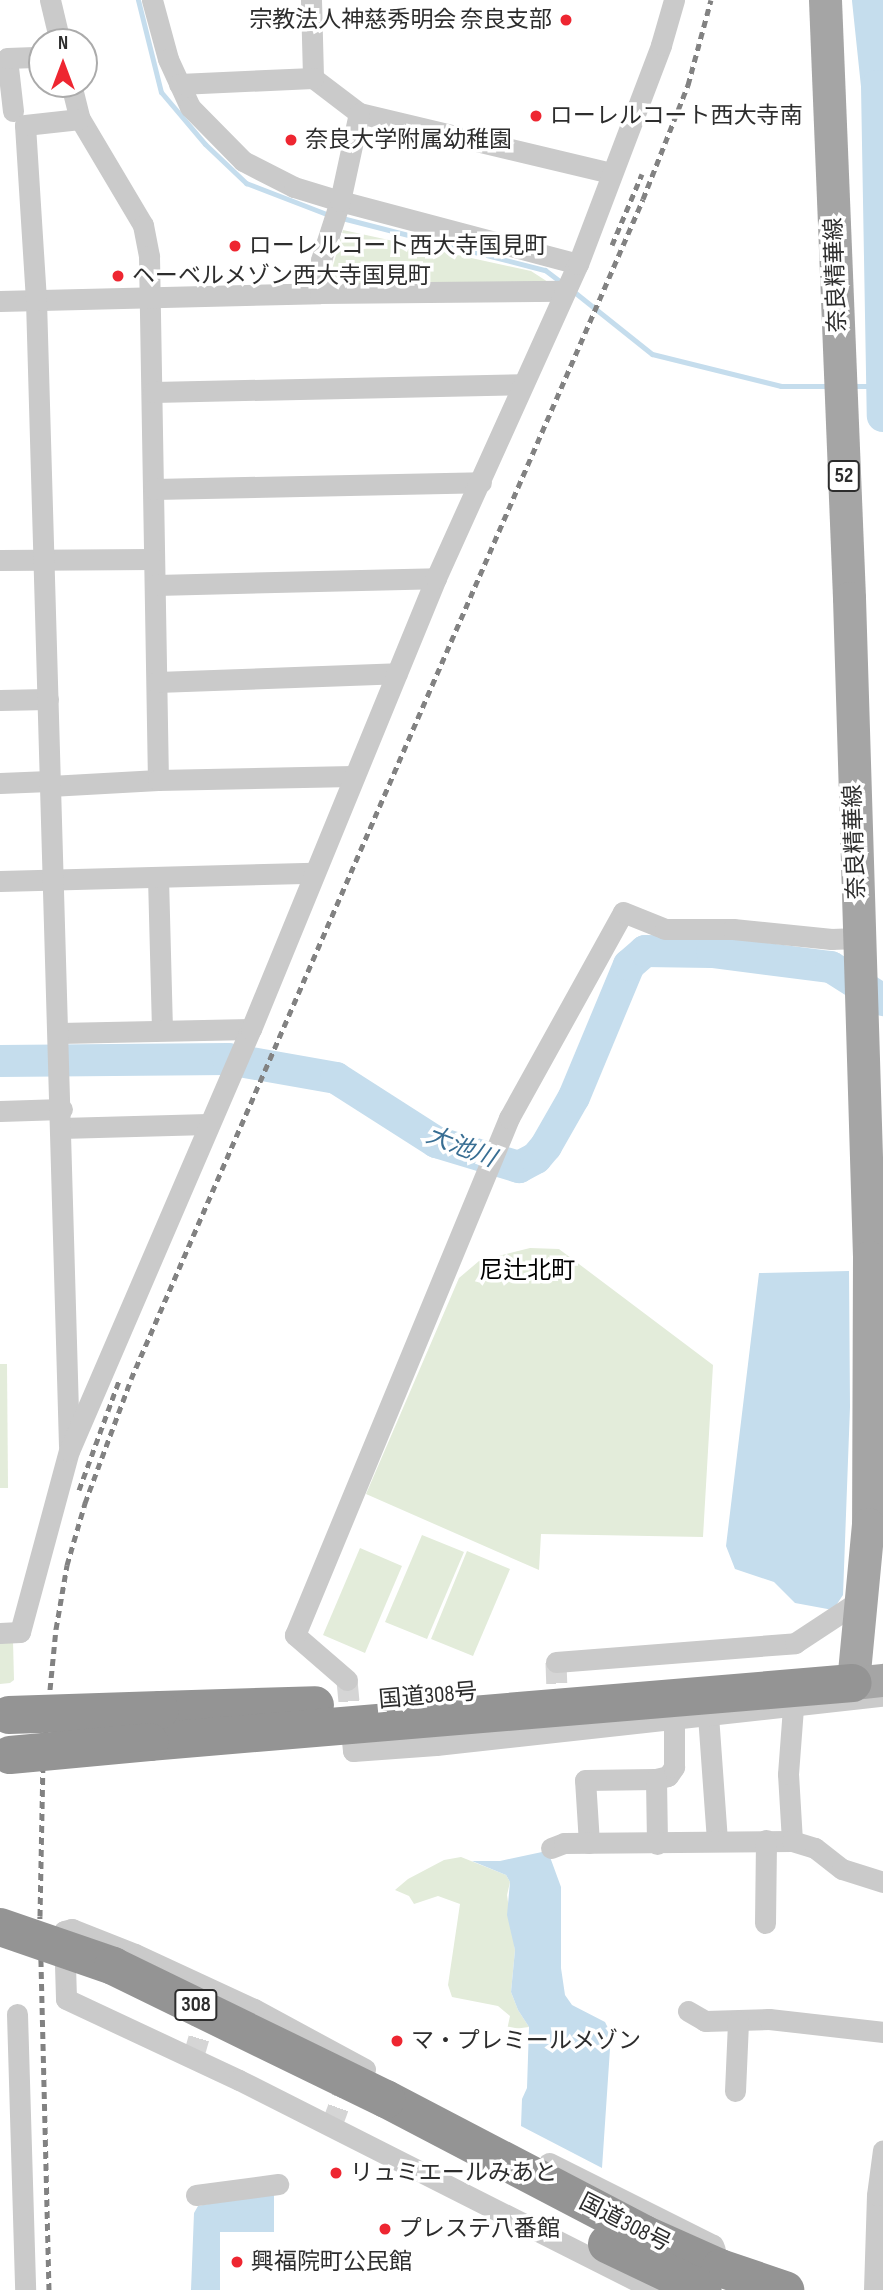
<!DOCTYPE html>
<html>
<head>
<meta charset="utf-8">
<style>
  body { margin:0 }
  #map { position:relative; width:883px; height:2290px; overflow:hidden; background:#fff; font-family:"Sofia Sans Condensed","Noto Sans JP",sans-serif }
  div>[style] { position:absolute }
  .green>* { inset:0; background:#e3ecda }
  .water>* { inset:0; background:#c5dded }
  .stream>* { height:5px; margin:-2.5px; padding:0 2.5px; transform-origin:2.5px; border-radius:2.5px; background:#c5dded }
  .river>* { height:32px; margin:-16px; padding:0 16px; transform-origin:16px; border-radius:16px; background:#c5dded }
  .street-tunnel>* { height:21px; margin-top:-10.5px; transform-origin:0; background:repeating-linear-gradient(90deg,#d5d5d5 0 21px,transparent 0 31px) }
  .street>* { height:21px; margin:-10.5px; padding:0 10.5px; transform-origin:10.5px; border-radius:10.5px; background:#cacaca }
  .primary>* { height:33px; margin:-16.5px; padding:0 16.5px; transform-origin:16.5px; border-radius:16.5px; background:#a5a5a5 }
  .highway>* { height:38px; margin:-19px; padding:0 19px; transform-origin:19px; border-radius:19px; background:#949494 }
  .rail>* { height:5px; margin-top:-2.5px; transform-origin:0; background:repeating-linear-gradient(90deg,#828282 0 7px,transparent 0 12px) }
  .highway-bridge>* { height:38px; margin:-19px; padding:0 19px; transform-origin:19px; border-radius:19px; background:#949494 }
  .dots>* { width:19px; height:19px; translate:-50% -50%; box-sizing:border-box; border:4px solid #fff; border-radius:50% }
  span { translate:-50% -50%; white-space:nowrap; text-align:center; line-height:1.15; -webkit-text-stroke:7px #fff; paint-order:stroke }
  .shield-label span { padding:2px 5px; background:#fff; border:2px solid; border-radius:5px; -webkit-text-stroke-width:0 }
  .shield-label { font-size:21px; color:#2d2d2d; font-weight:700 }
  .poi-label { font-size:23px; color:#2d2d2d }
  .right { translate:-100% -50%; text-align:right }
  .left { translate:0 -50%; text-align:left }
  .street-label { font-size:23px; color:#2d2d2d }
  .water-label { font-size:24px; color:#386e93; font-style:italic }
  .neighbourhood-label { font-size:24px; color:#000 }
  .north { position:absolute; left:28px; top:28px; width:70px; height:70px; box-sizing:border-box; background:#fff; border:2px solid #ababab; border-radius:50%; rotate:0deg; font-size:19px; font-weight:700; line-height:28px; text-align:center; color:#2d2d2d }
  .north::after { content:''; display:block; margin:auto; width:24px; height:32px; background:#ee2631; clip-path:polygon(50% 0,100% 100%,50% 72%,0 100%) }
</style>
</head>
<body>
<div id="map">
  <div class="green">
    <div style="clip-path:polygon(343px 230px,531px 271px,548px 282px,336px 283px,333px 266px)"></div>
    <div style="clip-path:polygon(530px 1248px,559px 1249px,713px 1365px,703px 1537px,541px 1534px,539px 1570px,366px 1494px,459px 1278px,479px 1261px)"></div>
    <div style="clip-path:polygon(0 1364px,7px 1364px,8px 1488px,0 1488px)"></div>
    <div style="clip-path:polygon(422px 1535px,464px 1552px,427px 1639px,385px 1622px)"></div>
    <div style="clip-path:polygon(360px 1548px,402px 1566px,365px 1653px,323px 1635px)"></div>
    <div style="clip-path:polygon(467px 1551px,510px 1569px,473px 1656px,431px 1639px)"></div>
    <div style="clip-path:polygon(0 1641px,13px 1641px,14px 1680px,10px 1683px,0 1684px)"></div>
    <div style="clip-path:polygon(461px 1857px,506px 1875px,510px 1882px,507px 1895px,515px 1950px,511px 1992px,518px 2010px,529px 2027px,507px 2030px,510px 2016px,498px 2006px,452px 1997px,448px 1985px,460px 1904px,438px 1896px,414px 1904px,409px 1896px,395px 1890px,408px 1879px,444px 1860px)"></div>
  </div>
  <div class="water">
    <div style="clip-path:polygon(849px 1271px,850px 1407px,843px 1595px,833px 1610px,795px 1603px,774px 1582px,735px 1569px,726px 1546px,759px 1273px)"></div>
    <div style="clip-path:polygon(542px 1852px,550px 1857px,561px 1887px,561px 1968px,565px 1995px,572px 2005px,605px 2022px,611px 2034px,602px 2168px,521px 2126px,522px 2099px,527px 2088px,529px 2027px,518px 2010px,511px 1992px,515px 1950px,507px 1915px,510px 1882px,506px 1875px,472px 1861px,500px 1861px)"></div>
    <div style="clip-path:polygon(274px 2191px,274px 2232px,220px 2232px,220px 2290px,191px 2290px,194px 2213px,198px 2206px)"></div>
  </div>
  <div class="stream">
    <div style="left:138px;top:0;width:95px;rotate:76deg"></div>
    <div style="left:161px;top:92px;width:68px;rotate:49.8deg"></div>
    <div style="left:205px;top:144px;width:57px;rotate:43.6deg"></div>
    <div style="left:246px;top:183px;width:89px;rotate:21.1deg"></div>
    <div style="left:338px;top:217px;width:214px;rotate:14.4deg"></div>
    <div style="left:545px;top:270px;width:21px;rotate:37deg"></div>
    <div style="left:573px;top:291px;width:101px;rotate:38.6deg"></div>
    <div style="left:652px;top:354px;width:133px;rotate:13.9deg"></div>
    <div style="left:781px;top:386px;width:47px"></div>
    <div style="left:852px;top:386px;width:30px"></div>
  </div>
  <div class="river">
    <div style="left:868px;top:0;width:86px;rotate:84deg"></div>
    <div style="left:877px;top:86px;width:330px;rotate:89deg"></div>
    <div style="left:0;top:1061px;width:228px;rotate:-0.5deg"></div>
    <div style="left:228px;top:1059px;width:110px;rotate:10deg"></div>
    <div style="left:336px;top:1078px;width:119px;rotate:32.6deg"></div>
    <div style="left:436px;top:1142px;width:87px;rotate:16.8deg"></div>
    <div style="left:519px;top:1167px;width:19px;rotate:-28deg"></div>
    <div style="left:536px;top:1158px;width:16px;rotate:-50deg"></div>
    <div style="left:546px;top:1146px;width:56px;rotate:-60.3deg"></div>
    <div style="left:574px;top:1097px;width:143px;rotate:-67.4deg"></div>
    <div style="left:629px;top:965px;width:21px;rotate:-41deg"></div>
    <div style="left:645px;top:951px;width:67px;rotate:0.9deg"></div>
    <div style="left:712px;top:952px;width:120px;rotate:7.2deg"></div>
    <div style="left:831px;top:967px;width:62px;rotate:32.4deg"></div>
  </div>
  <div class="street-tunnel">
    <div style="left:556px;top:1662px;width:56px;rotate:88deg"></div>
    <div style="left:347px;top:1680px;width:54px;rotate:84.7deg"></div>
    <div style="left:193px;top:2058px;width:57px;rotate:-73.8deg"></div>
    <div style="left:331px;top:2127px;width:58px;rotate:-69.7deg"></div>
  </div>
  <div class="street">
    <div style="left:50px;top:0;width:43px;rotate:76.6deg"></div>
    <div style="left:152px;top:0;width:61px;rotate:74.8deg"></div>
    <div style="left:168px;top:59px;width:53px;rotate:65.4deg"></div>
    <div style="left:190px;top:107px;width:76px;rotate:45.5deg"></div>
    <div style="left:243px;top:161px;width:57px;rotate:27deg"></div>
    <div style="left:294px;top:187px;width:48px;rotate:16.9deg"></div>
    <div style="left:340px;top:201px;width:246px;rotate:14.8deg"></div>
    <div style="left:311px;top:0;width:78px;rotate:88.5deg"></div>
    <div style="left:313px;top:78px;width:58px;rotate:37.3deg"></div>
    <div style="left:359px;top:113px;width:259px;rotate:13.4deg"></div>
    <div style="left:71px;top:84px;width:36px;rotate:76deg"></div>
    <div style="left:80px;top:119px;width:123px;rotate:59.3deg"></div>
    <div style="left:143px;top:225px;width:32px;rotate:79deg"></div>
    <div style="left:149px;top:256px;width:524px;rotate:89.02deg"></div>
    <div style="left:179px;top:84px;width:134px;rotate:-2.6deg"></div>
    <div style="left:13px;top:111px;width:53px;rotate:-96.5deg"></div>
    <div style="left:7px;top:58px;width:35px;rotate:-2deg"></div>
    <div style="left:320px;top:293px;width:33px;rotate:-88deg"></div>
    <div style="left:321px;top:260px;width:62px;rotate:-72.1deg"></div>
    <div style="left:340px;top:201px;width:90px;rotate:-77.8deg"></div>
    <div style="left:0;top:301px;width:320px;rotate:-1.4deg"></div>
    <div style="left:320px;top:293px;width:245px;rotate:-0.5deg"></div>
    <div style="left:153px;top:392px;width:369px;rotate:-1.2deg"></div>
    <div style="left:154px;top:489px;width:327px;rotate:-1.2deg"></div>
    <div style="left:0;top:560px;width:154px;rotate:-0.4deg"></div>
    <div style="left:156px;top:585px;width:280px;rotate:-1.4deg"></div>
    <div style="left:157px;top:682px;width:240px;rotate:-2.1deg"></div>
    <div style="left:0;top:700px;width:48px;rotate:-1.2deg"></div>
    <div style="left:0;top:783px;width:49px;rotate:-2.3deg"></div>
    <div style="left:50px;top:786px;width:108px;rotate:-3.2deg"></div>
    <div style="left:158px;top:780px;width:195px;rotate:-1.2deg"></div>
    <div style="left:158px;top:877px;width:152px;rotate:88.5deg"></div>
    <div style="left:0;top:881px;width:314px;rotate:-1.5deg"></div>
    <div style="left:59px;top:1033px;width:192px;rotate:-1.2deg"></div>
    <div style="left:0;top:1111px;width:62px;rotate:-1.8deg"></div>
    <div style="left:61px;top:1128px;width:147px;rotate:-1.6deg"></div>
    <div style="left:69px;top:1446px;width:1146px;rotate:-91.65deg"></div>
    <div style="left:36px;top:300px;width:175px;rotate:-93.6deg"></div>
    <div style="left:25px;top:125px;width:55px;rotate:-6.2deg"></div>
    <div style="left:0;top:1633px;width:20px;rotate:-3deg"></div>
    <div style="left:20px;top:1632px;width:188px;rotate:-74.9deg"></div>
    <div style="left:69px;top:1451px;width:460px;rotate:-66.7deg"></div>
    <div style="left:251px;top:1029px;width:487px;rotate:-67.7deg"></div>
    <div style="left:436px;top:578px;width:345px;rotate:-65.7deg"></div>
    <div style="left:578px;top:264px;width:234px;rotate:-69.2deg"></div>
    <div style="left:661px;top:45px;width:47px;rotate:-73.9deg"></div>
    <div style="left:556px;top:1662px;width:240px;rotate:-4.5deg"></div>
    <div style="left:795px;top:1643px;width:80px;rotate:-33.3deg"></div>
    <div style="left:347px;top:1680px;width:69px;rotate:-139.1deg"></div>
    <div style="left:295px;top:1635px;width:560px;rotate:-67.51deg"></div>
    <div style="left:509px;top:1118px;width:235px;rotate:-61deg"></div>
    <div style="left:623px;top:912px;width:45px;rotate:22deg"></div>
    <div style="left:665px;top:929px;width:68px"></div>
    <div style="left:733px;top:929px;width:99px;rotate:5.8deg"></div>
    <div style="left:831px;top:939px;width:27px;rotate:-2deg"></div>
    <div style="left:708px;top:1715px;width:126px;rotate:85.9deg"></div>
    <div style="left:352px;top:1741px;width:10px;rotate:84deg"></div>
    <div style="left:353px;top:1751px;width:83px;rotate:-4.1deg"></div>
    <div style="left:436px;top:1745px;width:450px;rotate:-6.3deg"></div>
    <div style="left:656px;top:1779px;width:12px;rotate:-14deg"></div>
    <div style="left:668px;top:1776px;width:11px;rotate:-56deg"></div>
    <div style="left:674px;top:1767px;width:49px;rotate:-90deg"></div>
    <div style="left:792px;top:1841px;width:67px;rotate:-93.4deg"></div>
    <div style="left:788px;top:1774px;width:66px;rotate:-85.7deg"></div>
    <div style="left:589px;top:1843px;width:63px;rotate:-93.6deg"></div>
    <div style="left:585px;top:1780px;width:71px;rotate:-0.8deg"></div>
    <div style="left:656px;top:1779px;width:65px;rotate:89.1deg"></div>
    <div style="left:551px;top:1848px;width:14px;rotate:-21deg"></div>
    <div style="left:564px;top:1843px;width:228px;rotate:-0.5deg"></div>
    <div style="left:792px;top:1841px;width:24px;rotate:17deg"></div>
    <div style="left:815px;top:1848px;width:34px;rotate:38deg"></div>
    <div style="left:842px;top:1869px;width:43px;rotate:17.6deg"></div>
    <div style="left:765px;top:1923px;width:83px;rotate:-89.3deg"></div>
    <div style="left:688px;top:2011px;width:20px;rotate:30deg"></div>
    <div style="left:705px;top:2021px;width:64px;rotate:-1.8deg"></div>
    <div style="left:769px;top:2019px;width:115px;rotate:6.5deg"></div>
    <div style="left:17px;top:2014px;width:276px;rotate:88.3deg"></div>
    <div style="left:365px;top:2069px;width:126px;rotate:-151.6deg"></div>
    <div style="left:254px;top:2009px;width:131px;rotate:-155.2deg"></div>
    <div style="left:135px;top:1954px;width:68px;rotate:-158.4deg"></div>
    <div style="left:72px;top:1929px;width:8px;rotate:166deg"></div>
    <div style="left:64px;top:1931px;width:68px;rotate:88.3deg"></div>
    <div style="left:66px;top:1999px;width:191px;rotate:25.1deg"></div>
    <div style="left:239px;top:2080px;width:465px;rotate:26.8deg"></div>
    <div style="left:735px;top:2091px;width:70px;rotate:-87.5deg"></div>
    <div style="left:549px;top:2163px;width:183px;rotate:26.6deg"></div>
    <div style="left:713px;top:2245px;width:5px;rotate:68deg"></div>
    <div style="left:196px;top:2195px;width:83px;rotate:-7.6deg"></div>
    <div style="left:874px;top:2290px;width:95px;rotate:-88.2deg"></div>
    <div style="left:877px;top:2195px;width:45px;rotate:-82.4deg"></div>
  </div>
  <div class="primary">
    <div style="left:825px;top:0;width:598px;rotate:87.7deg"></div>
    <div style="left:849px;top:598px;width:659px;rotate:88.26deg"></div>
    <div style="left:869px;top:1257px;width:267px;rotate:90.2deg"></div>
    <div style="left:868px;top:1524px;width:160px;rotate:95.4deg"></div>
    <div style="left:853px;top:1683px;width:30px;rotate:-6deg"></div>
  </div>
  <div class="highway">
    <div style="left:160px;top:1710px;width:155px;rotate:-1.8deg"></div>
    <div style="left:149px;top:1742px;width:706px;rotate:-4.79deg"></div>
    <div style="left:386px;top:2099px;width:291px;rotate:27.6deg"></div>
    <div style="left:644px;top:2234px;width:83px;rotate:24.1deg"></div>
    <div style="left:720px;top:2268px;width:69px;rotate:18.7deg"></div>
    <div style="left:607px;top:2244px;width:106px;rotate:25.6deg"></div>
  </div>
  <div class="rail">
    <div style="left:612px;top:245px;width:77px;rotate:-67.1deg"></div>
    <div style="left:79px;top:1490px;width:119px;rotate:-69.9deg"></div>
    <div style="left:49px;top:2290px;width:374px;rotate:-91.4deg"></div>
    <div style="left:40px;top:1916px;width:155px;rotate:-88.9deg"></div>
    <div style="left:43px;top:1761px;width:133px;rotate:-84.4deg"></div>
    <div style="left:56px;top:1629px;width:65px;rotate:-80.2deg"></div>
    <div style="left:67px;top:1565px;width:65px;rotate:-73.8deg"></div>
    <div style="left:85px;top:1503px;width:132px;rotate:-69.6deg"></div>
    <div style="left:131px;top:1379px;width:1286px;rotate:-66.54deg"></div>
    <div style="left:643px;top:199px;width:123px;rotate:-68.5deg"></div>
    <div style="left:688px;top:85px;width:88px;rotate:-74.9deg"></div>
  </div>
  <div class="highway-bridge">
    <div style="left:9px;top:1715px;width:151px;rotate:-1.9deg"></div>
    <div style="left:10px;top:1755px;width:140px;rotate:-5.3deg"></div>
    <div style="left:0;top:1927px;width:120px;rotate:19deg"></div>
    <div style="left:113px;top:1966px;width:304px;rotate:26deg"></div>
  </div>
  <div class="dots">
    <div style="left:566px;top:20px;background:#ee2631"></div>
    <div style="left:536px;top:116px;background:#ee2631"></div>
    <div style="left:291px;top:140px;background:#ee2631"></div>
    <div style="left:235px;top:246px;background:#ee2631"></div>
    <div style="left:118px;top:276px;background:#ee2631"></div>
    <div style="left:397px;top:2041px;background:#ee2631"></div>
    <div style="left:336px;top:2173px;background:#ee2631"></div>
    <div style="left:385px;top:2229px;background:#ee2631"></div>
    <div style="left:237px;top:2262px;background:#ee2631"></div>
  </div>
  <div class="shield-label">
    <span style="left:844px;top:476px">52</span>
    <span style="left:196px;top:2005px">308</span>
  </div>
  <div class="poi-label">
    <span class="right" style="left:552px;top:20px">宗教法人神慈秀明会 奈良支部</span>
    <span class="left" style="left:550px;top:116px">ローレルコート西大寺南</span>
    <span class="left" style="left:305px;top:140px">奈良大学附属幼稚園</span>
    <span class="left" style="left:249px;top:246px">ローレルコート西大寺国見町</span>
    <span class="left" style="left:132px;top:276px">ヘーベルメゾン西大寺国見町</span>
    <span class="left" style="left:411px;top:2041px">マ・プレミールメゾン</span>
    <span class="left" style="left:350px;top:2173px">リュミエールみあと</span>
    <span class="left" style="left:399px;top:2229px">プレステ八番館</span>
    <span class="left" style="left:251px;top:2262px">興福院町公民館</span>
  </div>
  <div class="street-label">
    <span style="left:836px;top:275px;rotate:-92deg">奈良精華線</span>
    <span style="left:855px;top:842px;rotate:-92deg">奈良精華線</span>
    <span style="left:428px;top:1696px;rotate:-5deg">国道308号</span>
    <span style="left:625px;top:2223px;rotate:27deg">国道308号</span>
  </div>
  <div class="water-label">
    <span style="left:461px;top:1147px;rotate:21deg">大池川</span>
  </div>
  <div class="neighbourhood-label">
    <span style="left:527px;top:1271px">尼辻北町</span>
  </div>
  <div class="north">N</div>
</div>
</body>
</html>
